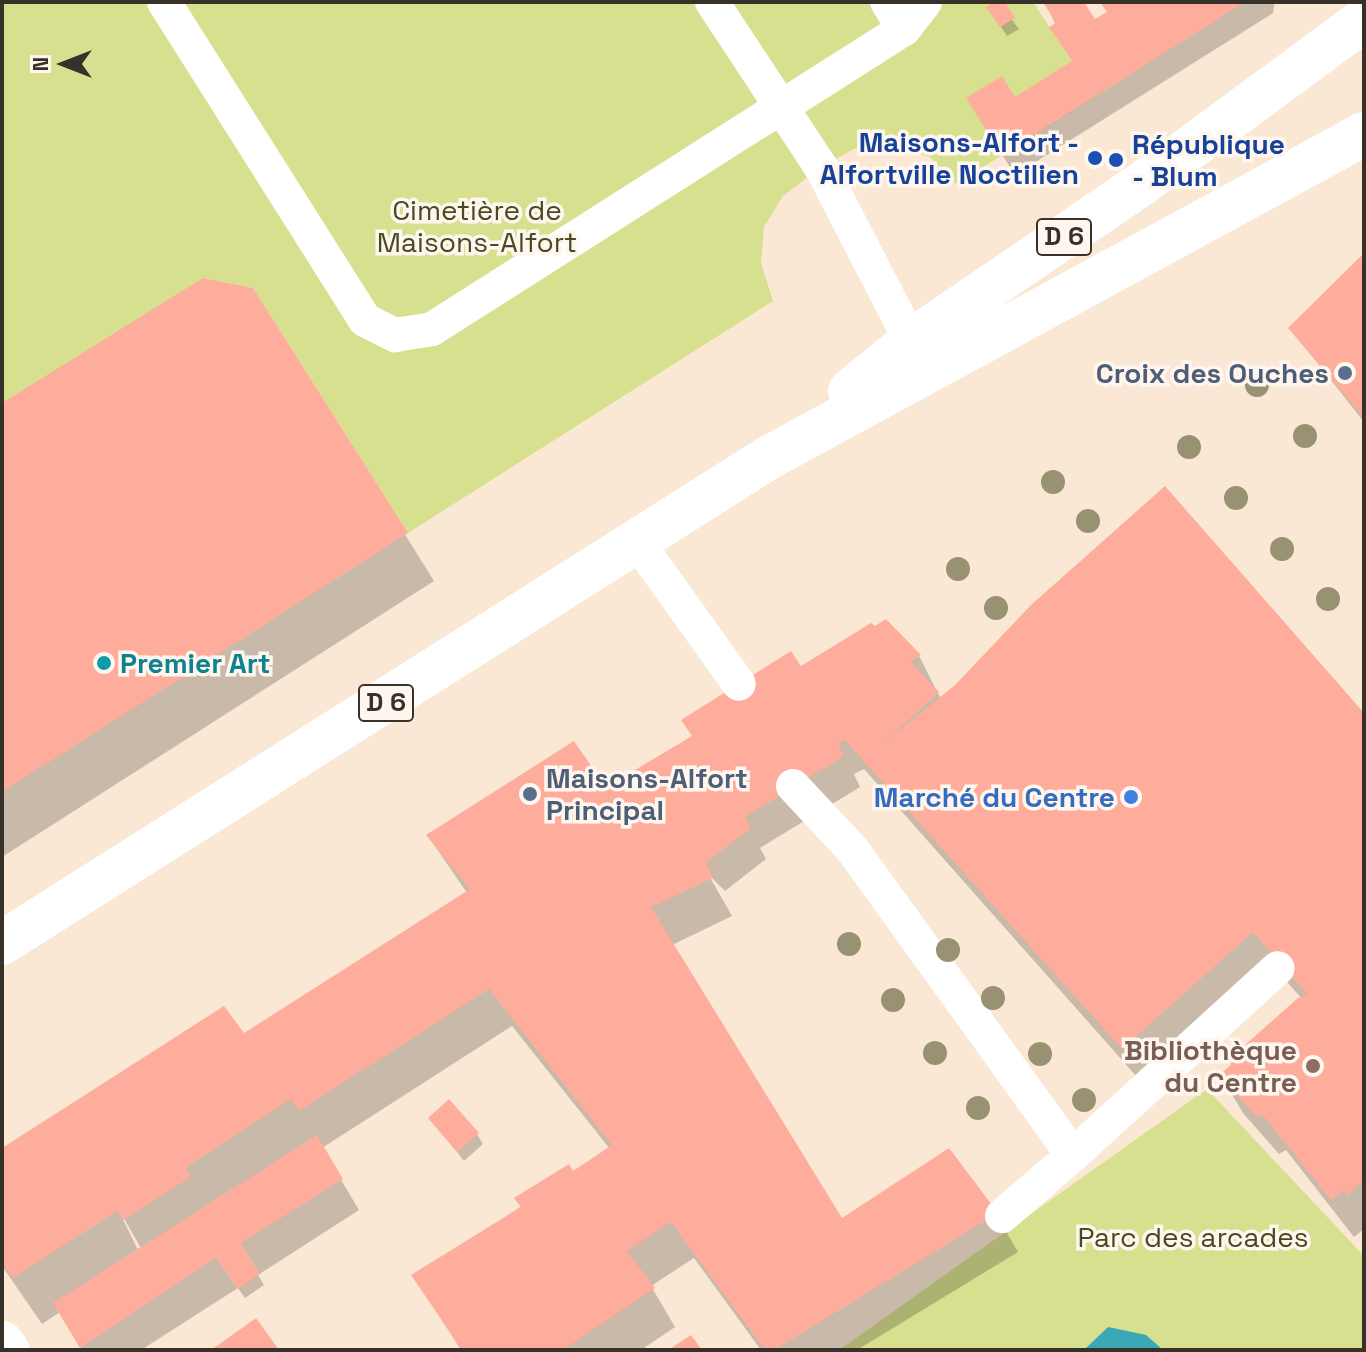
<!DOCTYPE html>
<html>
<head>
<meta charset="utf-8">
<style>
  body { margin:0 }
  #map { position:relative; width:1366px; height:1352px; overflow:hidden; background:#fae8d4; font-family:"Space Grotesk",sans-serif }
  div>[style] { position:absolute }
  .green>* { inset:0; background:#d7e08f }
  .water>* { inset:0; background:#39a7b6 }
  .shadow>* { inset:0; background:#0003 }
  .building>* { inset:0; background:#fead9d }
  .service>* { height:34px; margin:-17px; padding:0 17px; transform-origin:17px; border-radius:17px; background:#fff }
  .minor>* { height:44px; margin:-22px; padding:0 22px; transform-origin:22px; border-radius:22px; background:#fff }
  .primary>* { height:44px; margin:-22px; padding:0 22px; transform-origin:22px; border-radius:22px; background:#fff }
  .trees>* { width:24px; height:24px; margin:-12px; border-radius:50%; background:#989272 }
  .dots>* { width:22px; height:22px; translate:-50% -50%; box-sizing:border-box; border:4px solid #fff7ef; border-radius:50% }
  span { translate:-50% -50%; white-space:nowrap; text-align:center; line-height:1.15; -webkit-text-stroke:7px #fff7ef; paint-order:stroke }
  .shield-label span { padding:2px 6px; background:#fff7ef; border:2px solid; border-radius:6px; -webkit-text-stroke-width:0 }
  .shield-label { font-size:26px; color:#383129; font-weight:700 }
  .transit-label { font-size:28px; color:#164399; font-weight:700 }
  .right { translate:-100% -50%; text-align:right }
  .left { translate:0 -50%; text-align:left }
  .park-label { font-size:28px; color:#474b21 }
  .service-label { font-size:28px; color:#4e5e75; font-weight:700 }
  .culture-label { font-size:28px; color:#0d838f; font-weight:700 }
  .shop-label { font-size:28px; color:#366cbe; font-weight:700 }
  .education-label { font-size:28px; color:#785e54; font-weight:700 }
  .frame { position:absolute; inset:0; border:4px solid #383129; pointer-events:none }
  .north { position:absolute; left:24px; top:24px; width:80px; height:80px; -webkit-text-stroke:6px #fff7ef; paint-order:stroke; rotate:270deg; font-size:22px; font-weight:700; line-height:32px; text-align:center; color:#383129 }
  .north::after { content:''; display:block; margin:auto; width:28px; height:36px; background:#383129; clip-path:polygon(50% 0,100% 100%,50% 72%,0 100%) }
</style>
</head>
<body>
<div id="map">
  <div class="green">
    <div style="clip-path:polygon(2px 2px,1033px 2px,1095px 97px,956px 184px,930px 157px,900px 146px,854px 149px,821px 167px,783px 196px,764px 227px,761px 263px,773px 301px,408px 533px,253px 288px,203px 278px,2px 408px)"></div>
    <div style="clip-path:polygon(1207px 1089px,1364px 1256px,1364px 1350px,839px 1350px)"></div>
  </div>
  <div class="water">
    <div style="clip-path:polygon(1108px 1327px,1146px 1335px,1163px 1350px,1084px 1350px)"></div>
  </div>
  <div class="shadow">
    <div style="clip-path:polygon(998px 2px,1019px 29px,1007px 36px,995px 18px)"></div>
    <div style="clip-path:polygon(1045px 2px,1082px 2px,1094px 22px,1108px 13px,1102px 2px,1275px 2px,1273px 13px,1015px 175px,980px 120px,1073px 62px)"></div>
    <div style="clip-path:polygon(1364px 256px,1364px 422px,1290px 328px)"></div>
    <div style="clip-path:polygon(252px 289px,434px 581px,2px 857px,2px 406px)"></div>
    <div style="clip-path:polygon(evenodd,919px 656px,941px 699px,1364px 715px,1364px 1229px,1354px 1237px,1286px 1150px,1279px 1154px,1243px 1113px,1221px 1076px,1302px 999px,1275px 968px,1145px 1086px,864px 769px,854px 774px,860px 787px,760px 848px,766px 859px,725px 891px,708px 874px,732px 916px,672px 945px,841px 1221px,996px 1214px,1018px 1252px,857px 1350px,761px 1350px,694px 1258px,651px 1286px,675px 1327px,641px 1350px,461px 1350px,414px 1276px,610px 1149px,512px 1026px,322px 1148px,359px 1210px,258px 1275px,264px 1285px,245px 1298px,238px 1288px,141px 1350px,83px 1350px,60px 1312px,42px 1324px,2px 1266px,2px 1151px,243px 1036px,467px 893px,428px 836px,636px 772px,801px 668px,919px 656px,114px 1201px,142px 1250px,138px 1250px,114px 1201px)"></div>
    <div style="clip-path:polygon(431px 1118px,477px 1134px,483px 1144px,464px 1161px)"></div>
  </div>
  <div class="building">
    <div style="clip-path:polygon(994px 2px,1005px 2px,1015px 18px,1000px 27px,986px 7px)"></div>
    <div style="clip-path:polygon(1043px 2px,1084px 2px,1095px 19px,1107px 12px,1100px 2px,1245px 2px,1002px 155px,966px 98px,1002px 76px,1015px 97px,1072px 61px,1049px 27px,1056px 23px)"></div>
    <div style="clip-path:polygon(1364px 253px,1364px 418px,1288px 328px)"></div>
    <div style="clip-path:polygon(203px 278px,253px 288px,408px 533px,2px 792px,2px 403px)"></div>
    <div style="clip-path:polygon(1165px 486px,1364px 713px,1364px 1180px,1347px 1195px,1344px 1190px,1331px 1200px,1262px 1114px,1256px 1117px,1219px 1075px,1231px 1065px,1227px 1061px,1298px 998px,1308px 995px,1253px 932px,1122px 1049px,845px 740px,838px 743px,844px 756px,745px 817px,751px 828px,706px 862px,713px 878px,651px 907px,842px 1218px,949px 1148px,998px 1213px,774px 1350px,765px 1350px,671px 1222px,627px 1251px,655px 1288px,563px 1350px,462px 1350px,411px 1275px,521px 1207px,514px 1198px,569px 1164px,573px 1171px,612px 1145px,489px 989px,299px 1111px,291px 1099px,186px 1167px,191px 1177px,123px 1220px,117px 1211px,13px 1278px,2px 1262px,2px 1148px,224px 1006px,244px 1033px,470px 889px,426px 835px,574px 741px,603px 783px,635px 770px,692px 736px,681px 720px,791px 651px,801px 666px,871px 623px,875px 626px,886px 619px,921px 655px,910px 662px,939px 692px,878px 748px,955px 685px,1031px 605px)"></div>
    <div style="clip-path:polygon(449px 1099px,479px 1133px,457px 1152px,428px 1118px)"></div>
    <div style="clip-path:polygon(317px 1135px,343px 1179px,241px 1243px,260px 1274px,238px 1289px,216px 1258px,80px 1348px,53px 1303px)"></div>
    <div style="clip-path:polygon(256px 1318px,279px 1350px,211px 1350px)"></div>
    <div style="clip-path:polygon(691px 1335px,702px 1350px,668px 1350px)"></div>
  </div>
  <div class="service">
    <div style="left:164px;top:2px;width:376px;rotate:57.7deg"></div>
    <div style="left:365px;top:320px;width:34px;rotate:27deg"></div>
    <div style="left:395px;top:335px;width:37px;rotate:-9deg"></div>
    <div style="left:432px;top:329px;width:559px;rotate:-32.44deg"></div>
    <div style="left:904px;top:29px;width:32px;rotate:-122deg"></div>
    <div style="left:712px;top:2px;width:198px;rotate:56.6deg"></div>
    <div style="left:821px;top:167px;width:196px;rotate:62.7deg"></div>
    <div style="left:904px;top:29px;width:34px;rotate:-52deg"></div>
    <div style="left:638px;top:543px;width:173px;rotate:54.4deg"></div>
    <div style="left:793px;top:786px;width:86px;rotate:46.9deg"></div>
    <div style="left:852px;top:849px;width:377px;rotate:54.2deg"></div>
    <div style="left:1073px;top:1155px;width:277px;rotate:-42.4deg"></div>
    <div style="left:1002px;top:1216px;width:94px;rotate:-40.7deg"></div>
  </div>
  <div class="minor">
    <div style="left:2px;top:1343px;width:9px;rotate:54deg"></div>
  </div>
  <div class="primary">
    <div style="left:850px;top:391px;width:79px;rotate:-39.3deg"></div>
    <div style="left:911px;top:341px;width:282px;rotate:-34.3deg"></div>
    <div style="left:1144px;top:182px;width:273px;rotate:-36.4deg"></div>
    <div style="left:2px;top:943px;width:907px;rotate:-32.34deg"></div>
    <div style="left:768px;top:458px;width:678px;rotate:-28.53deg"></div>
  </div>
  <div class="trees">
    <div style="left:1257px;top:385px"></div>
    <div style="left:1305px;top:436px"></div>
    <div style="left:1189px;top:447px"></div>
    <div style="left:1053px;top:482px"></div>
    <div style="left:1236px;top:498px"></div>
    <div style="left:1088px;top:521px"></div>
    <div style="left:1282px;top:549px"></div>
    <div style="left:958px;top:569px"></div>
    <div style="left:1328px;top:599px"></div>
    <div style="left:996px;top:608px"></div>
    <div style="left:849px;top:944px"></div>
    <div style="left:948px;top:950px"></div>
    <div style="left:993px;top:998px"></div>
    <div style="left:893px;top:1000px"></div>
    <div style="left:935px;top:1053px"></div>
    <div style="left:1040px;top:1054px"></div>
    <div style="left:1084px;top:1100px"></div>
    <div style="left:978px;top:1108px"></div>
  </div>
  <div class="dots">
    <div style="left:1095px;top:158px;background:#1a4fb4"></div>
    <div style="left:1116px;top:160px;background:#1a4fb4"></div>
    <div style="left:1345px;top:373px;background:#5c6f8a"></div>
    <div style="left:104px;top:663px;background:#0f9aa8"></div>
    <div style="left:530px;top:794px;background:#5c6f8a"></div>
    <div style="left:1131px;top:797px;background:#3f7fe0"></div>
    <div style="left:1313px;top:1066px;background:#8d6e63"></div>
  </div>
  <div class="shield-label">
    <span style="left:1064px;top:237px">D 6</span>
    <span style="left:386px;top:703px">D 6</span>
  </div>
  <div class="transit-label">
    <span class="right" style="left:1079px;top:158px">Maisons-Alfort -<br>Alfortville Noctilien</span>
    <span class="left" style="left:1132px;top:160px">République<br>- Blum</span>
  </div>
  <div class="park-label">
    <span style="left:477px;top:226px">Cimetière de<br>Maisons-Alfort</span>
    <span style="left:1193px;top:1237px">Parc des arcades</span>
  </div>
  <div class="service-label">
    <span class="right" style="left:1329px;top:373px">Croix des Ouches</span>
    <span class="left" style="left:546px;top:794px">Maisons-Alfort<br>Principal</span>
  </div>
  <div class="culture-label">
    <span class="left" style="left:120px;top:663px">Premier Art</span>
  </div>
  <div class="shop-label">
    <span class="right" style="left:1115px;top:797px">Marché du Centre</span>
  </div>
  <div class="education-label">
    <span class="right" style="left:1297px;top:1066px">Bibliothèque<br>du Centre</span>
  </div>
  <div class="frame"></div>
  <div class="north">N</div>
</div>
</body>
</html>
